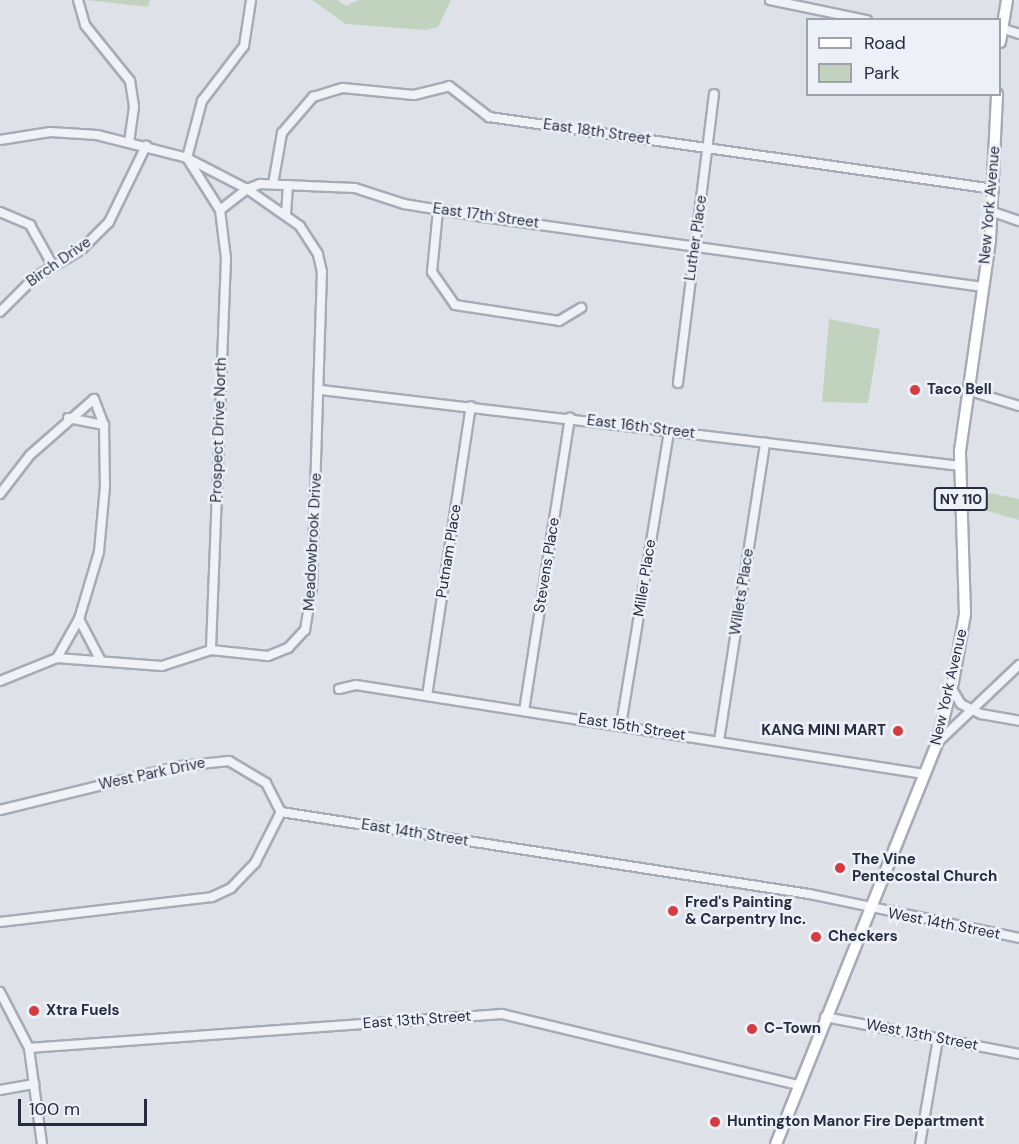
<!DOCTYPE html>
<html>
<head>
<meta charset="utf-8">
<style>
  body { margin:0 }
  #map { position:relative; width:1019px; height:1144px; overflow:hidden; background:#dee1e8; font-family:"DM Sans",sans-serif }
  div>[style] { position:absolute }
  .green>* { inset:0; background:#c1d3be }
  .roads { filter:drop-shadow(2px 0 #a7abb6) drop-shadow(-2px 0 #a7abb6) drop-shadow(0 2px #a7abb6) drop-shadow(0 -2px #a7abb6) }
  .minor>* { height:8px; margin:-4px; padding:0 4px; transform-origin:4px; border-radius:4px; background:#f1f2f7 }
  .major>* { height:10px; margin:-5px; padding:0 5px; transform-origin:5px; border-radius:5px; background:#fff }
  .dots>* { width:16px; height:16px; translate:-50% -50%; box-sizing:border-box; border:3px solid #edf0f6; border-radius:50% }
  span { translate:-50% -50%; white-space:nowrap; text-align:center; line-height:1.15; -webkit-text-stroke:5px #edf0f6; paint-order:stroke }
  .shield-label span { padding:2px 4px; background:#edf0f6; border:2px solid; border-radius:4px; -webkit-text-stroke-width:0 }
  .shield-label { font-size:14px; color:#262d40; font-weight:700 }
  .street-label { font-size:15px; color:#262d40 }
  .poi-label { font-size:15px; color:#262d40; font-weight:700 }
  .left { translate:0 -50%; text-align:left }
  .right { translate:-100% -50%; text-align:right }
  .legend { position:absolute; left:806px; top:18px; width:195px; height:78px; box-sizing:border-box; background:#edf0f6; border:2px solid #9da2ad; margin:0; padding:8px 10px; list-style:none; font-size:18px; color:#262d40 }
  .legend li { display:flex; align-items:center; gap:12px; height:30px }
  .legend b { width:30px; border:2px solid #9da2ad }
  .scale { position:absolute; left:18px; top:1099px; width:129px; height:27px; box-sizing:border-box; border:3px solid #262d40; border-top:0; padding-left:8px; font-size:18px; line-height:21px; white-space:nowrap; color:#262d40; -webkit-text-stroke:4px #edf0f6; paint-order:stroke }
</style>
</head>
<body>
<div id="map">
  <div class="green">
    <div style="clip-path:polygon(87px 0,150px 0,148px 7px)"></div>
    <div style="clip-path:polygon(312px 0,337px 0,346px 6px,358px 0,451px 0,438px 27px,426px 30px,346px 24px)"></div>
    <div style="clip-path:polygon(829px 319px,880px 329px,868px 403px,822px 402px)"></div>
    <div style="clip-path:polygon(989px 493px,1019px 499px,1019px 520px,984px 510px)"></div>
  </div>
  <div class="roads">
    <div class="minor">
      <div style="left:78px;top:0;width:26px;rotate:74deg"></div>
      <div style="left:85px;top:25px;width:72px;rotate:51.2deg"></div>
      <div style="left:130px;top:81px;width:26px;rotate:81deg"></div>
      <div style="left:134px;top:107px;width:34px;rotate:98deg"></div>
      <div style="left:770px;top:0;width:99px;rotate:11.7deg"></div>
      <div style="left:1001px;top:28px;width:19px;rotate:18deg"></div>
      <div style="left:0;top:140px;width:51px;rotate:-9.1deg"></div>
      <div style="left:50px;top:132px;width:47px;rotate:3.7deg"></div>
      <div style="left:97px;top:135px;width:93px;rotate:14.3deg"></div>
      <div style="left:187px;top:158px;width:68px;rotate:27.3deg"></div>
      <div style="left:247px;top:189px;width:14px;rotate:-21deg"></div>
      <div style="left:260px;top:184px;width:95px;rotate:2.4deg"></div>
      <div style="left:355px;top:188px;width:52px;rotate:18.1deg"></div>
      <div style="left:404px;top:204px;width:80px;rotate:9.3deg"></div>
      <div style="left:483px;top:217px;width:505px;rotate:7.97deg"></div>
      <div style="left:273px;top:184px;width:52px;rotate:-80deg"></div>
      <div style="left:282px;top:133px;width:48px;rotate:-49.3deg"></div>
      <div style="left:313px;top:97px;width:31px;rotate:-17deg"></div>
      <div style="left:343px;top:88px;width:71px;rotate:5.6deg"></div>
      <div style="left:414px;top:95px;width:36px;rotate:-14deg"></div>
      <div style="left:449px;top:86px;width:51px;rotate:37.8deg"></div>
      <div style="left:489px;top:117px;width:510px;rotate:8.11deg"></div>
      <div style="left:220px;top:210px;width:62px;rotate:-122.4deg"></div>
      <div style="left:187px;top:158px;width:59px;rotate:-75.3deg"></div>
      <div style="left:202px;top:101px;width:69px;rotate:-52.6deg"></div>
      <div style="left:244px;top:46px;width:47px;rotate:-81.3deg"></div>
      <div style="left:438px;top:210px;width:62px;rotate:95.5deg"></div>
      <div style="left:432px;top:272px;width:40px;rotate:55.1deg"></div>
      <div style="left:455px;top:305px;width:105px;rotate:8.7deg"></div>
      <div style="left:559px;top:321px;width:26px;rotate:-31deg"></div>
      <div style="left:0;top:212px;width:33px;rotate:23deg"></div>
      <div style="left:30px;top:225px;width:47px;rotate:60.7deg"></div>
      <div style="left:993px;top:212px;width:28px;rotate:19deg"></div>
      <div style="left:286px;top:214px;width:29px;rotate:-86deg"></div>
      <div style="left:0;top:312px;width:48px;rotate:-45deg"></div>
      <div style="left:34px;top:278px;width:56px;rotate:-31.1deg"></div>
      <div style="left:82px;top:249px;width:38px;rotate:-45deg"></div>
      <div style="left:109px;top:222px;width:85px;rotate:-64deg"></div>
      <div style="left:678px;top:383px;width:291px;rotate:-82.9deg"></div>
      <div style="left:321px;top:390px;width:644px;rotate:6.78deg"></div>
      <div style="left:967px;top:390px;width:54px;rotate:17.1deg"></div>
      <div style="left:68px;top:418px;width:37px;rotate:11deg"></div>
      <div style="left:0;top:494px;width:49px;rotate:-52.4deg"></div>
      <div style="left:30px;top:455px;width:85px;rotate:-41.2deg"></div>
      <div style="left:94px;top:399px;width:28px;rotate:69deg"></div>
      <div style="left:104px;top:425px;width:61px;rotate:89.1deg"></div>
      <div style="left:105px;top:486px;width:66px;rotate:95.2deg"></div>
      <div style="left:99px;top:552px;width:70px;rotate:106.6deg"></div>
      <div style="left:79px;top:619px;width:45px;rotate:62.3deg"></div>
      <div style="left:57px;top:658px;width:45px;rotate:-60.6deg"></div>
      <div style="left:0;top:681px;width:61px;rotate:-22deg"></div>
      <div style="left:57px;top:658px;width:105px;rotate:4.4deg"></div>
      <div style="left:162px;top:666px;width:52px;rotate:-18.1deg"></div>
      <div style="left:211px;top:650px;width:57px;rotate:6deg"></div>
      <div style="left:268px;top:656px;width:22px;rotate:-22deg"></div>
      <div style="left:288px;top:648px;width:25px;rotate:-47deg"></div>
      <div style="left:305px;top:630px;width:43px;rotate:-80.5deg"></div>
      <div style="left:312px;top:588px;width:316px;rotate:-88.2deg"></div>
      <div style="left:322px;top:272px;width:18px;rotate:-103deg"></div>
      <div style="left:318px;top:254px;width:33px;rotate:-123deg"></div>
      <div style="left:300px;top:226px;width:65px;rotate:-145.1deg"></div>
      <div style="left:247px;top:189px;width:34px;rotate:142deg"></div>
      <div style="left:220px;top:210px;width:48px;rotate:82.9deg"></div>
      <div style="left:226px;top:258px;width:392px;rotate:92.2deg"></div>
      <div style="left:339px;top:689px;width:17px;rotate:-13deg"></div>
      <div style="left:356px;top:685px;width:575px;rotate:8.91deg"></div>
      <div style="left:952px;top:689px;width:17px;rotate:59deg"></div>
      <div style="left:961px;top:704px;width:22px;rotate:27deg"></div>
      <div style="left:981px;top:714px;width:39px;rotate:10deg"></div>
      <div style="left:427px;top:696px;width:293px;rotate:-81.4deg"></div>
      <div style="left:524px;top:711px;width:297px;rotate:-81.1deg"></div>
      <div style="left:621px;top:725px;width:298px;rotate:-80.7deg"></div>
      <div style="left:719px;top:741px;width:302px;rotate:-81.2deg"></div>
      <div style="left:937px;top:743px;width:113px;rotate:-43.6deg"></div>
      <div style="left:0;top:810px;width:185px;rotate:-13.7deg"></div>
      <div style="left:180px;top:766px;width:49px;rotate:-5.8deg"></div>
      <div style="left:229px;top:761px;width:43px;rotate:30.7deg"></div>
      <div style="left:266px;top:783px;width:33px;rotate:63deg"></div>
      <div style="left:281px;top:812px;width:534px;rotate:8.83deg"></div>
      <div style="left:809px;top:894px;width:215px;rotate:11.8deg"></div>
      <div style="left:0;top:922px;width:213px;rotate:-6.7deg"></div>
      <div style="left:212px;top:897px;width:21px;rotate:-25deg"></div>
      <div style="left:231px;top:888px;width:35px;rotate:-46deg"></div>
      <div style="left:255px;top:863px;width:57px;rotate:-63deg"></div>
      <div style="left:0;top:992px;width:63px;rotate:62.6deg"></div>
      <div style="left:29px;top:1048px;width:97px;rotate:82.3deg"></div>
      <div style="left:825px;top:1017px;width:197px;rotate:10.8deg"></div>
      <div style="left:29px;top:1048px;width:474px;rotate:-4.1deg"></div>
      <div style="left:502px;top:1014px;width:303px;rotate:13.5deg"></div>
      <div style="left:0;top:1090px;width:35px;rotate:-10deg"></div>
      <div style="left:920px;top:1144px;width:107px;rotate:-80.3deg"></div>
    </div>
    <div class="major">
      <div style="left:1000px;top:42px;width:43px;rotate:-80.5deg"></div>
      <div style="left:776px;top:1144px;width:432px;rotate:-68.1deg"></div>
      <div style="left:937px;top:743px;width:63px;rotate:-75.3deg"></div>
      <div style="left:953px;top:682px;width:69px;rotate:-80deg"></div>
      <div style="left:965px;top:614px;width:163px;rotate:-91.8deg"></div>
      <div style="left:960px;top:451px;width:214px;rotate:-81.9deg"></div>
      <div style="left:990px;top:239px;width:145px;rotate:-87.2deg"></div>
    </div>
  </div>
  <div class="dots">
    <div style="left:915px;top:390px;background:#d63b40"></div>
    <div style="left:898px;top:731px;background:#d63b40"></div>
    <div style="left:840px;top:868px;background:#d63b40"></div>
    <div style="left:673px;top:911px;background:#d63b40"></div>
    <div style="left:816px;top:937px;background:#d63b40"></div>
    <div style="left:34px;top:1011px;background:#d63b40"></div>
    <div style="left:752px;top:1029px;background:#d63b40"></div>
    <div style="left:715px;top:1122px;background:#d63b40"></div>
  </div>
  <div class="shield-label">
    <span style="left:961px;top:499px">NY 110</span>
  </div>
  <div class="street-label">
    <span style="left:597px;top:132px;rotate:8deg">East 18th Street</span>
    <span style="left:990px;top:205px;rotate:-85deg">New York Avenue</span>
    <span style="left:486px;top:216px;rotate:8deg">East 17th Street</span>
    <span style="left:696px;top:238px;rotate:-82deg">Luther Place</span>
    <span style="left:59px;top:262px;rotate:-35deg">Birch Drive</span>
    <span style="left:641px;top:427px;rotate:7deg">East 16th Street</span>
    <span style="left:219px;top:430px;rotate:-88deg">Prospect Drive North</span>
    <span style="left:313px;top:542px;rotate:-87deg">Meadowbrook Drive</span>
    <span style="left:449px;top:551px;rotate:-81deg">Putnam Place</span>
    <span style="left:547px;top:565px;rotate:-81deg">Stevens Place</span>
    <span style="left:645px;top:578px;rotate:-81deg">Miller Place</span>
    <span style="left:742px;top:592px;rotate:-81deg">Willets Place</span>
    <span style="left:949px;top:687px;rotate:-77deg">New York Avenue</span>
    <span style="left:632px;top:727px;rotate:9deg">East 15th Street</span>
    <span style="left:152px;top:774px;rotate:-12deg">West Park Drive</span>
    <span style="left:415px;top:833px;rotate:9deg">East 14th Street</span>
    <span style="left:944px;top:924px;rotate:11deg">West 14th Street</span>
    <span style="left:417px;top:1020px;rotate:-4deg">East 13th Street</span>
    <span style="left:922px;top:1035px;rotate:11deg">West 13th Street</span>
  </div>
  <div class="poi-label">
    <span class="left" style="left:927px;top:390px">Taco Bell</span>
    <span class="right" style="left:886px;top:731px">KANG MINI MART</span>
    <span class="left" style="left:852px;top:868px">The Vine<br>Pentecostal Church</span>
    <span class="left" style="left:685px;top:911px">Fred's Painting<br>&amp; Carpentry Inc.</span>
    <span class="left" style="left:828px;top:937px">Checkers</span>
    <span class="left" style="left:46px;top:1011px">Xtra Fuels</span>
    <span class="left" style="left:764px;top:1029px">C-Town</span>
    <span class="left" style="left:727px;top:1122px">Huntington Manor Fire Department</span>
  </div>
  <ul class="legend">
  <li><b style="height:8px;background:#fff"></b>Road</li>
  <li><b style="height:16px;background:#c1d3be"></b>Park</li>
  </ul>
  <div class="scale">100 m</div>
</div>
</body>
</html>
